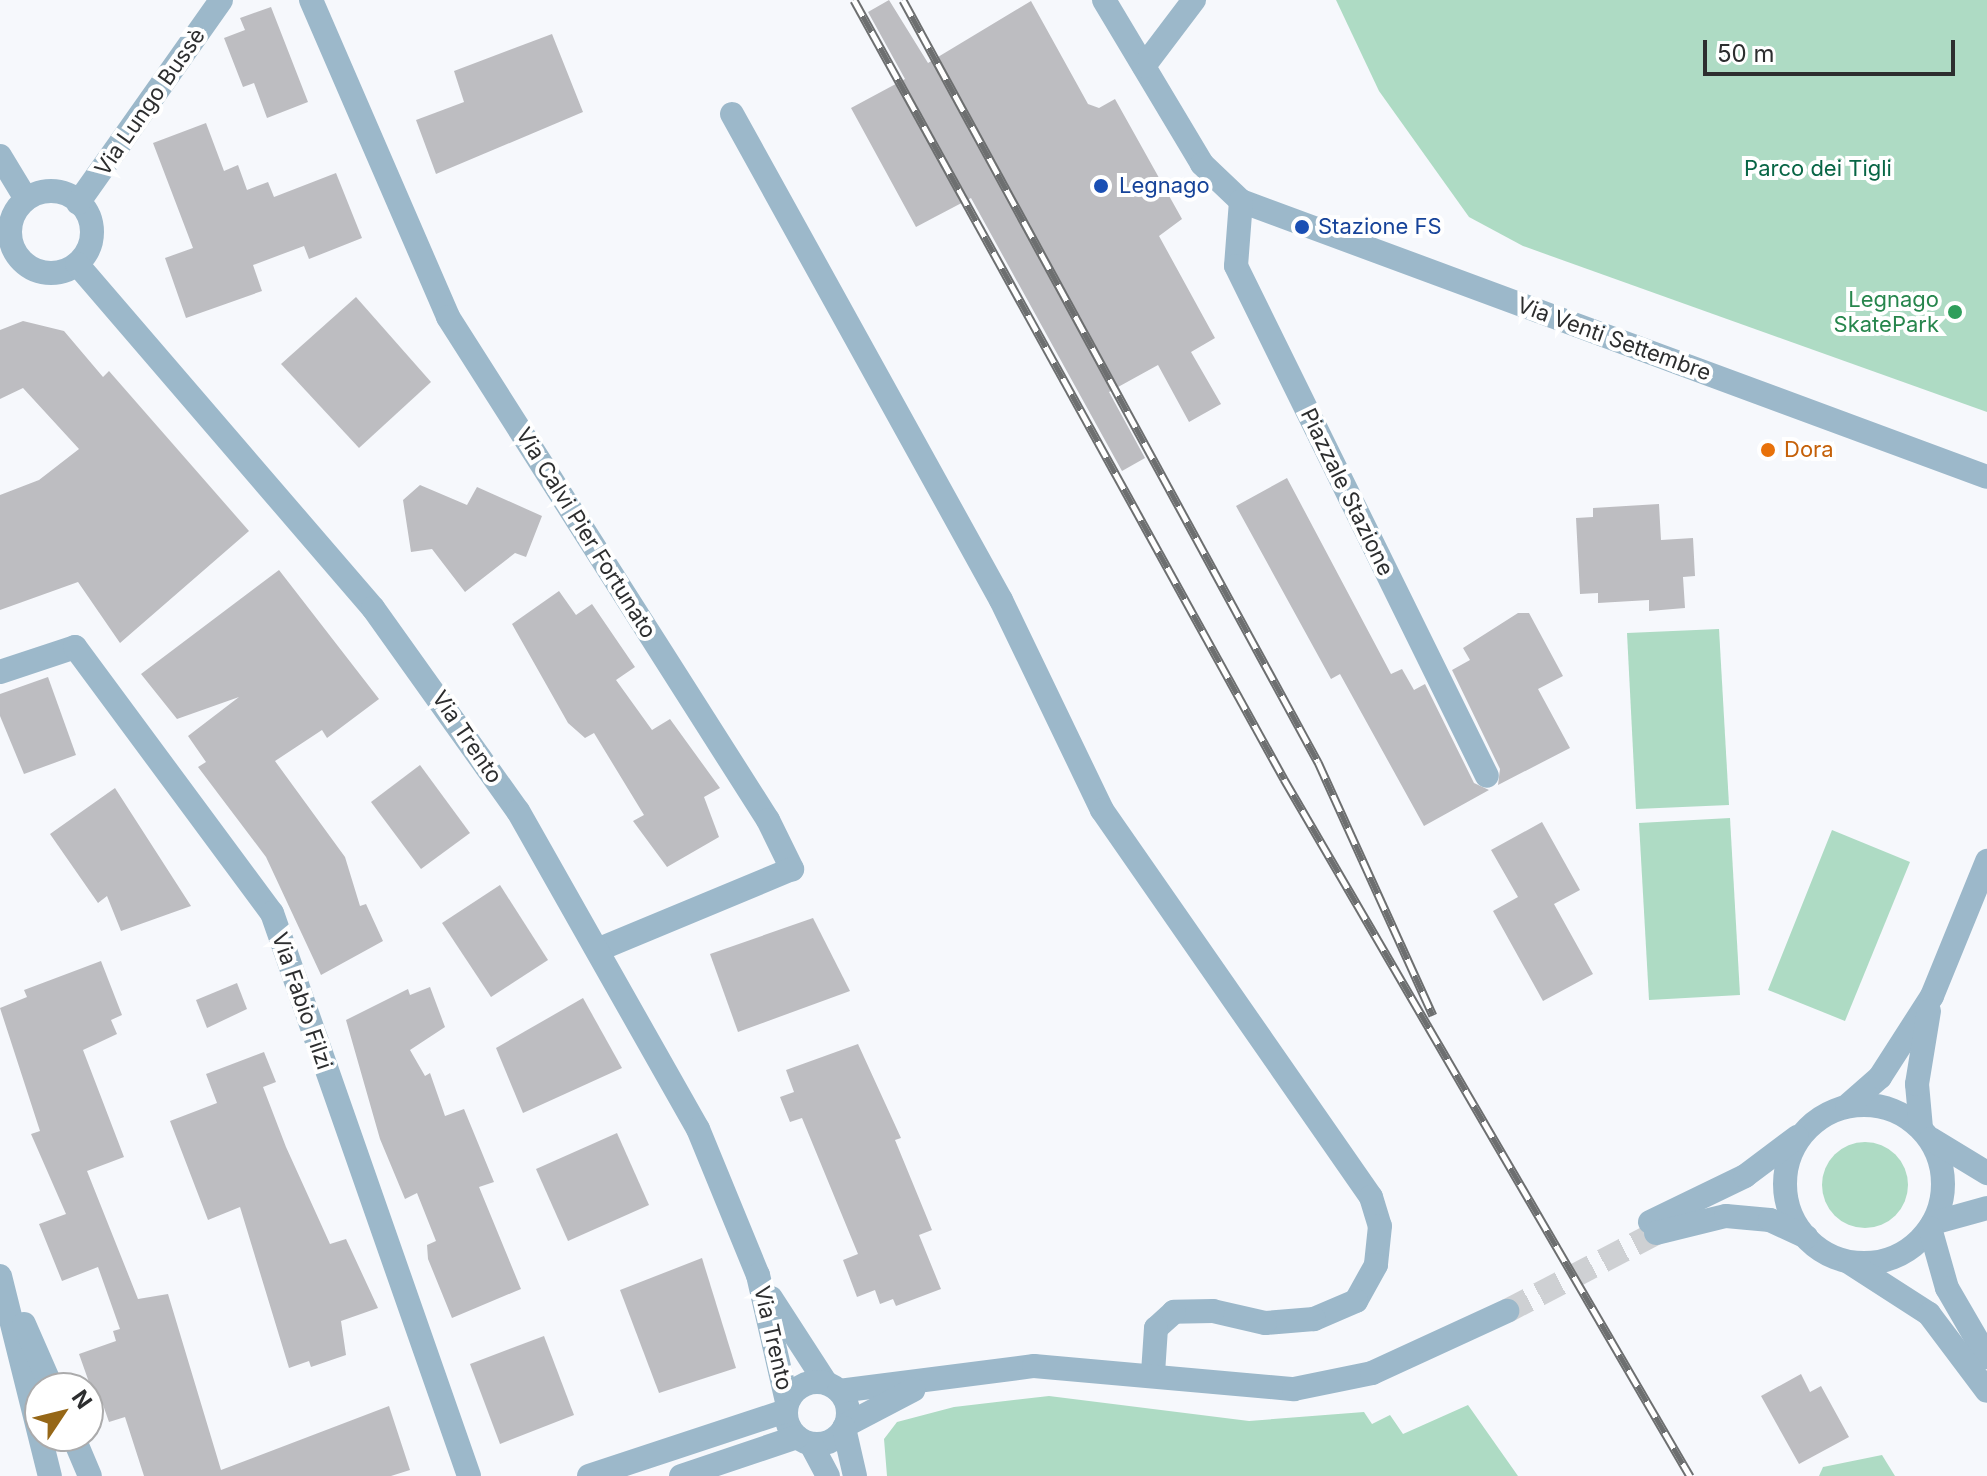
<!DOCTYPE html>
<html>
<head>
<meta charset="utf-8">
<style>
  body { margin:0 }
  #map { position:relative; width:1987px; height:1476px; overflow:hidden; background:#f6f8fc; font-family:Inter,sans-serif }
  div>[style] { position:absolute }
  .green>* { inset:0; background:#aedbc4 }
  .round { border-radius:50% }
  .building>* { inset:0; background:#bdbdc1 }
  .minor-tunnel>* { height:24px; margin-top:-12px; transform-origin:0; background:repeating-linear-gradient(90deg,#ced0d3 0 24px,transparent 0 36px) }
  .minor>* { height:24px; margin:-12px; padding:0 12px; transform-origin:12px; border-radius:12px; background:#9cb8ca }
  .minor>.ring { margin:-12px; padding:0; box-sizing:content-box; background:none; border:24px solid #9cb8ca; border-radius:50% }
  .rail>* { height:9px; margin-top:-4.5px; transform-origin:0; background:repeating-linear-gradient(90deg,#fff 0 18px,#6d6f70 0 36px); box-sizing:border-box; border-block:2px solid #6d6f70 }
  .dots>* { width:22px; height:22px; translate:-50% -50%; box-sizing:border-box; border:4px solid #fff; border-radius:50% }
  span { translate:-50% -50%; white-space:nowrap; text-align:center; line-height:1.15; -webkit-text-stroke:8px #fff; paint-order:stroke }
  .street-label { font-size:22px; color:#2d2e2f }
  .park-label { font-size:22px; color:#086646 }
  .transit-label { font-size:22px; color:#164399 }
  .left { translate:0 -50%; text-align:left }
  .leisure-label { font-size:22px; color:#27864d }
  .right { translate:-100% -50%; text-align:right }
  .food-label { font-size:22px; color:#c56008 }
  .north { position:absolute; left:24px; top:1372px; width:80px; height:80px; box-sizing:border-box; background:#fff; border:2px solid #ababac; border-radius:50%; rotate:55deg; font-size:22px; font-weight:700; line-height:32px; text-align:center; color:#2d2e2f }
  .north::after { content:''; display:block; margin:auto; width:28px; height:36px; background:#966717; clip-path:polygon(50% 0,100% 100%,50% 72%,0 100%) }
  .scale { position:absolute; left:1703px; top:40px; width:252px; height:36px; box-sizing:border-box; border:4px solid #2d2e2f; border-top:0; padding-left:10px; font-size:24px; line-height:28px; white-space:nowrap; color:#2d2e2f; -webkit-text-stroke:6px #fff; paint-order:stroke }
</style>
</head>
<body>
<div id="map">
  <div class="green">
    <div style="clip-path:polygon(1336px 0,1987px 0,1987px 412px,1523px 246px,1469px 217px,1379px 91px)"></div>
    <div style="clip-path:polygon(1719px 629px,1729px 805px,1636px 809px,1627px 633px)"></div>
    <div style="clip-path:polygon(1730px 818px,1740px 995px,1649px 1000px,1639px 823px)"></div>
    <div style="clip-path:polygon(1832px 830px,1910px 862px,1845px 1021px,1768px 990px)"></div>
    <div class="round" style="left:1822px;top:1142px;width:86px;height:86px"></div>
    <div style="clip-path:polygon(1049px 1396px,1249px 1421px,1364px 1412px,1372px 1424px,1390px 1415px,1403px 1434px,1468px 1405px,1518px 1476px,887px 1476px,884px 1439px,897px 1422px,954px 1407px)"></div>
    <div style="clip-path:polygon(1882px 1455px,1895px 1476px,1819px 1476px,1823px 1467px)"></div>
  </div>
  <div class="building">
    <div style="clip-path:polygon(889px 0,928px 63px,1031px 1px,1088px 104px,1099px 108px,1115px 99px,1182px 219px,1159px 236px,1215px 338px,1191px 352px,1221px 404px,1189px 422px,1158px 365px,1109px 392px,1145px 458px,1122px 471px,971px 198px,916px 227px,851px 108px,905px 79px,868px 12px)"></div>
    <div style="clip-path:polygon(271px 7px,308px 102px,267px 118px,254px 83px,243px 87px,224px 38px,245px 30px,240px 18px)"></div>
    <div style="clip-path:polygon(552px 34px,583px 112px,436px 174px,416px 120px,464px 102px,454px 71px)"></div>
    <div style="clip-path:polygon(206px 123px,224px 171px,238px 165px,247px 190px,268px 182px,274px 197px,336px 173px,362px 238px,309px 259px,304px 246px,253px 265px,262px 291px,186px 318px,165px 258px,193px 248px,153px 143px)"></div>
    <div style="clip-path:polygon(356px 297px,431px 382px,359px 448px,281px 364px)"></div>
    <div style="clip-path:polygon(23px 321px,64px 331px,103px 377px,109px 371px,249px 531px,120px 643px,78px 582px,0 610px,0 495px,39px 480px,79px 449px,23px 388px,0 399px,0 330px)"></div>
    <div style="clip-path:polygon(1287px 478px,1391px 674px,1402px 669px,1414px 690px,1425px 684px,1474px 783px,1489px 790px,1424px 826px,1340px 674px,1331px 679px,1236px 506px)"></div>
    <div style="clip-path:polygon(420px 485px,467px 505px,477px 487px,542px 516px,526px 557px,515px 553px,465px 592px,432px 549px,411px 552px,403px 500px)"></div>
    <div style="clip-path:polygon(1659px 504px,1661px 540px,1693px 538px,1695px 576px,1683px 577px,1685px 608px,1649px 611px,1649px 600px,1598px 603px,1598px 593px,1580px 594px,1576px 518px,1593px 517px,1593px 508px)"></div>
    <div style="clip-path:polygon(279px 570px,379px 699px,327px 738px,322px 730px,275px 761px,345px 857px,360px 906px,366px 904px,383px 941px,321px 975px,266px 857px,198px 767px,206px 762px,188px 736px,239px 697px,177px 719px,141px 674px)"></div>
    <div style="clip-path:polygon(559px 591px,576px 615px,592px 604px,635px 667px,616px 680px,652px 730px,670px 719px,720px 788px,704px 797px,719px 837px,667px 867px,633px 821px,644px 815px,594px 733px,585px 738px,568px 723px,512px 624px)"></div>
    <div style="clip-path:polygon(1518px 613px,1529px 613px,1563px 676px,1538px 689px,1570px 748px,1498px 785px,1500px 769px,1452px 670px,1470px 660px,1463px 648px)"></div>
    <div style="clip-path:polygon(48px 677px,76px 755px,24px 774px,0 716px,0 694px)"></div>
    <div style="clip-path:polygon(420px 765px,470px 833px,421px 869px,371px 802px)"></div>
    <div style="clip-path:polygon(115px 788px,191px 906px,121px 931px,107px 896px,98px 903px,50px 834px)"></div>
    <div style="clip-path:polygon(1542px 822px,1580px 890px,1554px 904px,1593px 974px,1543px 1001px,1493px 911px,1518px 897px,1491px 850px)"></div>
    <div style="clip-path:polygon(500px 885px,548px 960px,491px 997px,442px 923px)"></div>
    <div style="clip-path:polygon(813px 918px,850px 991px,738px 1032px,710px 954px)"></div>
    <div style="clip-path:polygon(101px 961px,122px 1015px,111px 1020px,117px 1034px,83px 1050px,124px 1157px,87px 1171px,138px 1299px,168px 1294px,221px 1470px,389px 1406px,410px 1470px,391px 1476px,144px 1476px,125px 1417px,109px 1422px,102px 1402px,96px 1402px,79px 1354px,116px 1341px,113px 1331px,120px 1329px,98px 1267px,62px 1281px,39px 1224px,66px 1214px,31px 1134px,40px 1131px,0 1008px,27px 997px,24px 990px)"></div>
    <div style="clip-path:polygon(237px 983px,247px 1009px,207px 1028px,196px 1000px)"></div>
    <div style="clip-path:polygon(430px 987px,445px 1027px,410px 1050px,425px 1076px,430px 1073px,445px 1116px,464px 1109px,494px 1182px,479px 1187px,521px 1289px,452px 1318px,428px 1259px,427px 1245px,436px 1241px,417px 1193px,405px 1199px,380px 1139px,346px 1020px,408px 989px,410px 995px)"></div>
    <div style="clip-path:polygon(583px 998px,622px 1068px,523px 1113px,496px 1048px)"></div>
    <div style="clip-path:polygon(858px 1044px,901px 1138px,895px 1140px,932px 1230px,919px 1235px,941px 1289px,896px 1306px,893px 1299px,880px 1304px,875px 1290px,857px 1297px,843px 1260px,858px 1254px,802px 1118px,790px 1122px,780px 1097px,794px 1092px,786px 1070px)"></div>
    <div style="clip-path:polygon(264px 1052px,276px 1082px,263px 1087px,286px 1147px,330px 1244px,346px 1239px,378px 1308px,341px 1321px,346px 1355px,311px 1367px,309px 1361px,289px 1368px,240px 1207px,208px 1220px,170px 1121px,217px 1103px,206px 1074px)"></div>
    <div style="clip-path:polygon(617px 1133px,649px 1205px,568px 1241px,536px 1169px)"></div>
    <div style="clip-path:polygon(702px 1258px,736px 1368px,659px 1393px,620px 1290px)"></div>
    <div style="clip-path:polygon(544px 1336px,574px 1415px,500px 1444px,470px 1364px)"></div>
    <div style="clip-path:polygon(1801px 1374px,1810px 1392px,1821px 1386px,1849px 1437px,1799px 1464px,1761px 1396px)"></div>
  </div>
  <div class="minor-tunnel">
    <div style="left:1507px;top:1311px;width:168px;rotate:-27.6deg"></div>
  </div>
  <div class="minor">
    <div style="left:311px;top:0;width:345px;rotate:66.6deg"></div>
    <div style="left:448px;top:317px;width:596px;rotate:57.54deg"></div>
    <div style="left:768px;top:820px;width:55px;rotate:63.9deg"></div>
    <div style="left:792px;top:869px;width:208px;rotate:157.4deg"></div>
    <div style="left:1104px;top:0;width:191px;rotate:59.1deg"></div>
    <div style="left:1202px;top:164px;width:54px;rotate:43.5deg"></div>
    <div style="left:1241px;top:201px;width:795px;rotate:20.3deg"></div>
    <div style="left:1144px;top:66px;width:83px;rotate:-52.9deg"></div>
    <div style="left:732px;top:114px;width:555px;rotate:61.04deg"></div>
    <div style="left:1001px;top:600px;width:233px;rotate:64.3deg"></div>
    <div style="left:1102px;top:810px;width:471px;rotate:55.2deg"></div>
    <div style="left:1371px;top:1197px;width:30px;rotate:73deg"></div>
    <div style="left:1380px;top:1226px;width:39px;rotate:96deg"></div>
    <div style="left:1376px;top:1265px;width:41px;rotate:119.1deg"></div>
    <div style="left:1356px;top:1301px;width:46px;rotate:156.8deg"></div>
    <div style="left:1314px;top:1319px;width:49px;rotate:175.3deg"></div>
    <div style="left:1265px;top:1323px;width:53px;rotate:-167deg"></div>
    <div style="left:1213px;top:1311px;width:39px;rotate:179deg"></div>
    <div style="left:1174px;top:1312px;width:24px;rotate:138deg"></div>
    <div style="left:1156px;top:1328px;width:45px;rotate:93.8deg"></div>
    <div style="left:0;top:156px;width:50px;rotate:58.8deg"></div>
    <div class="ring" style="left:10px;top:191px;width:58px;height:58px"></div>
    <div style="left:1241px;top:201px;width:65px;rotate:94.4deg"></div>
    <div style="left:1236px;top:266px;width:568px;rotate:63.8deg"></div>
    <div style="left:78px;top:203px;width:248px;rotate:-54.8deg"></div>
    <div style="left:77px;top:264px;width:454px;rotate:49.3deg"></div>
    <div style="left:373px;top:608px;width:249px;rotate:54.5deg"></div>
    <div style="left:518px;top:811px;width:365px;rotate:60.5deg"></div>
    <div style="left:698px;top:1129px;width:158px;rotate:67.7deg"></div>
    <div style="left:758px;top:1275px;width:130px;rotate:77.1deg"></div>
    <div style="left:0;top:672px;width:79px;rotate:-18.4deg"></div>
    <div style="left:75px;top:647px;width:331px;rotate:53.5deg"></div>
    <div style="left:272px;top:913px;width:596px;rotate:70.71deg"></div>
    <div class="ring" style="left:1785px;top:1105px;width:134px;height:134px"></div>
    <div style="left:1847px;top:1106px;width:44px;rotate:-41.3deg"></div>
    <div style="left:1880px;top:1077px;width:96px;rotate:-57.3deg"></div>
    <div style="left:1932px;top:996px;width:146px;rotate:-67.8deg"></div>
    <div style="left:1921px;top:1128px;width:44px;rotate:-95.2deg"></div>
    <div style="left:1917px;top:1084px;width:74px;rotate:-80.7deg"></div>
    <div style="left:1931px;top:1139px;width:66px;rotate:31.3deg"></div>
    <div style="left:1650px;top:1222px;width:106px;rotate:-25.8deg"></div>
    <div style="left:1745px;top:1176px;width:65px;rotate:-36.9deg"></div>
    <div style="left:1933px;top:1223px;width:56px;rotate:-15.5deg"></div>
    <div style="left:1930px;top:1228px;width:62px;rotate:74.2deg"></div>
    <div style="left:1947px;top:1288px;width:80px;rotate:59.9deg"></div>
    <div style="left:1656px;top:1233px;width:72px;rotate:-13.7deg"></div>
    <div style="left:1726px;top:1216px;width:44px;rotate:5.2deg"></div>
    <div style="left:1770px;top:1220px;width:40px;rotate:25deg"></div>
    <div style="left:1850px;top:1263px;width:94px;rotate:32.8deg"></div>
    <div style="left:1929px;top:1314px;width:96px;rotate:53deg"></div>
    <div style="left:0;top:1276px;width:206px;rotate:76deg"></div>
    <div style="left:771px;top:1298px;width:101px;rotate:57.1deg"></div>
    <div style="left:24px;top:1324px;width:70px;rotate:66.4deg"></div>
    <div class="ring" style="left:786px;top:1382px;width:38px;height:38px"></div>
    <div style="left:839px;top:1391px;width:197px;rotate:-7.3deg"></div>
    <div style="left:1034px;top:1366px;width:261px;rotate:5.1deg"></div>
    <div style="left:1294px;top:1389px;width:80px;rotate:-11.6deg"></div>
    <div style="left:1372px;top:1373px;width:149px;rotate:-24.7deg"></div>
    <div style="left:846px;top:1425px;width:76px;rotate:-27.6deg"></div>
    <div style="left:844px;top:1428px;width:49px;rotate:77.1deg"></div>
    <div style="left:73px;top:1436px;width:43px;rotate:67deg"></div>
    <div style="left:811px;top:1444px;width:36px;rotate:62deg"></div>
    <div style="left:589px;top:1476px;width:206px;rotate:-18.3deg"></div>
    <div style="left:681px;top:1476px;width:122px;rotate:-18.6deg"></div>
  </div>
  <div class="rail">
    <div style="left:854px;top:0;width:890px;rotate:61.1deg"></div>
    <div style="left:1284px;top:779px;width:807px;rotate:59.78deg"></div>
    <div style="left:903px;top:0;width:868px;rotate:61.43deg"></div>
    <div style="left:1318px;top:762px;width:278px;rotate:65.6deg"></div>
  </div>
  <div class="dots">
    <div style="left:1101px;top:186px;background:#1a4fb4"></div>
    <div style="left:1302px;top:227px;background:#1a4fb4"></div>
    <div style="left:1955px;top:312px;background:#2e9e5b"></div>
    <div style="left:1768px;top:450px;background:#e8710a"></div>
  </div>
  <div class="street-label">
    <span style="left:150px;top:102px;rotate:-55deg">Via Lungo Bussè</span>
    <span style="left:1614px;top:339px;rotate:20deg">Via Venti Settembre</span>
    <span style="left:1347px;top:492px;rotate:64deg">Piazzale Stazione</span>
    <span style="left:586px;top:533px;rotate:58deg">Via Calvi Pier Fortunato</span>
    <span style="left:467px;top:737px;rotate:56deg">Via Trento</span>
    <span style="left:302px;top:1001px;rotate:71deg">Via Fabio Filzi</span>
    <span style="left:773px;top:1338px;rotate:77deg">Via Trento</span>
  </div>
  <div class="park-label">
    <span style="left:1818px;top:169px">Parco dei Tigli</span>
  </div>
  <div class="transit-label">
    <span class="left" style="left:1119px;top:186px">Legnago</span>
    <span class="left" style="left:1318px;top:227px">Stazione FS</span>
  </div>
  <div class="leisure-label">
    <span class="right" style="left:1939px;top:312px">Legnago<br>SkatePark</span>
  </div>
  <div class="food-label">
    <span class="left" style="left:1784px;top:450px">Dora</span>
  </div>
  <div class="north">N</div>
  <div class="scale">50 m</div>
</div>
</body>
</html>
